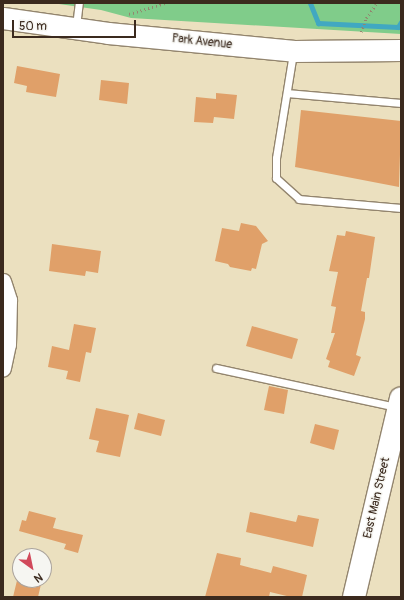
<!DOCTYPE html>
<html>
<head>
<meta charset="utf-8">
<style>
  body { margin:0 }
  #map { position:relative; width:404px; height:600px; overflow:hidden; background:#ebe0bf; font-family:Pangolin,sans-serif }
  div>[style] { position:absolute }
  .green>* { inset:0; background:#80cc8a }
  .stream>* { height:5px; margin:-2.5px; padding:0 2.5px; transform-origin:2.5px; border-radius:2.5px; background:#41a8c1 }
  .building>* { inset:0; background:#e0a069 }
  .path>* { height:2.5px; margin-top:-1.25px; transform-origin:0; background:repeating-linear-gradient(90deg,#93856e 0 1px,transparent 0 4px) }
  .roads { filter:drop-shadow(1px 0 #93856e) drop-shadow(-1px 0 #93856e) drop-shadow(0 1px #93856e) drop-shadow(0 -1px #93856e) }
  .lane>* { height:7px; margin:-3.5px; padding:0 3.5px; transform-origin:3.5px; border-radius:3.5px; background:#fff }
  .street>* { height:15px; margin:-7.5px; padding:0 7.5px; transform-origin:7.5px; border-radius:7.5px; background:#fff }
  .secondary>* { height:21px; margin:-10.5px; padding:0 10.5px; transform-origin:10.5px; border-radius:10.5px; background:#fff }
  .primary>* { height:22px; margin:-11px; padding:0 11px; transform-origin:11px; border-radius:11px; background:#fff }
  span { translate:-50% -50%; white-space:nowrap; text-align:center; line-height:1.15; -webkit-text-stroke:3px #f6f6f2; paint-order:stroke }
  .street-label { font-size:12px; color:#3b2a1e }
  .frame { position:absolute; inset:0; border:4px solid #3b2a1e; pointer-events:none }
  .north { position:absolute; left:12px; top:548px; width:40px; height:40px; box-sizing:border-box; background:#f6f6f2; border:1px solid #aba49d; border-radius:50%; rotate:147deg; font-size:11px; font-weight:700; line-height:16px; text-align:center; color:#3b2a1e }
  .north::after { content:''; display:block; margin:auto; width:14px; height:18px; background:#d1495b; clip-path:polygon(50% 0,100% 100%,50% 72%,0 100%) }
  .scale { position:absolute; left:12px; top:20px; width:124px; height:18px; box-sizing:border-box; border:2px solid #3b2a1e; border-top:0; padding-left:5px; font-size:12px; line-height:14px; white-space:nowrap; color:#3b2a1e; -webkit-text-stroke:3px #f6f6f2; paint-order:stroke }
</style>
</head>
<body>
<div id="map">
  <div class="green">
    <div style="clip-path:polygon(52px 3px,401px 3px,401px 34px,131px 18px,101px 10px)"></div>
  </div>
  <div class="stream">
    <div style="left:310px;top:3px;width:22px;rotate:68deg"></div>
    <div style="left:318px;top:23px;width:80px;rotate:2.9deg"></div>
    <div style="left:398px;top:27px;width:6px;rotate:-59deg"></div>
  </div>
  <div class="building">
    <div style="clip-path:polygon(17px 66px,60px 74px,56px 97px,26px 92px,27px 86px,14px 83px)"></div>
    <div style="clip-path:polygon(101px 80px,129px 83px,127px 104px,99px 100px)"></div>
    <div style="clip-path:polygon(216px 93px,237px 95px,234px 119px,214px 117px,213px 123px,194px 122px,196px 97px,216px 99px)"></div>
    <div style="clip-path:polygon(301px 110px,401px 121px,399px 187px,295px 167px)"></div>
    <div style="clip-path:polygon(241px 223px,256px 226px,268px 241px,262px 244px,256px 269px,252px 268px,251px 271px,230px 267px,228px 264px,215px 261px,222px 228px,239px 231px)"></div>
    <div style="clip-path:polygon(346px 231px,375px 237px,369px 278px,367px 278px,361px 311px,365px 312px,365px 319px,356px 355px,361px 357px,354px 376px,328px 367px,330px 361px,326px 359px,335px 333px,331px 333px,336px 307px,331px 306px,338px 272px,329px 271px,337px 235px,345px 236px)"></div>
    <div style="clip-path:polygon(52px 244px,101px 251px,98px 273px,86px 271px,85px 276px,49px 271px)"></div>
    <div style="clip-path:polygon(74px 324px,96px 328px,91px 353px,86px 352px,80px 382px,66px 379px,68px 371px,48px 367px,52px 346px,69px 350px)"></div>
    <div style="clip-path:polygon(252px 326px,298px 339px,292px 359px,246px 346px)"></div>
    <div style="clip-path:polygon(269px 386px,288px 390px,284px 414px,264px 410px)"></div>
    <div style="clip-path:polygon(96px 408px,129px 415px,120px 457px,96px 452px,99px 441px,89px 439px)"></div>
    <div style="clip-path:polygon(138px 413px,165px 420px,161px 436px,134px 429px)"></div>
    <div style="clip-path:polygon(315px 424px,339px 430px,334px 450px,310px 443px)"></div>
    <div style="clip-path:polygon(29px 511px,56px 518px,53px 528px,83px 535px,78px 553px,64px 549px,66px 544px,19px 531px,22px 520px,26px 521px)"></div>
    <div style="clip-path:polygon(250px 512px,296px 522px,298px 515px,319px 519px,313px 547px,246px 532px)"></div>
    <div style="clip-path:polygon(217px 553px,241px 558px,240px 565px,271px 573px,273px 566px,307px 575px,302px 597px,291px 597px,270px 592px,269px 597px,205px 597px)"></div>
    <div style="clip-path:polygon(20px 568px,20px 580px,42px 580px,38px 597px,13px 597px)"></div>
  </div>
  <div class="path">
    <div style="left:129px;top:14px;width:38px;rotate:-17deg"></div>
    <div style="left:361px;top:32px;width:15px;rotate:-70deg"></div>
    <div style="left:366px;top:18px;width:19px;rotate:-54deg"></div>
  </div>
  <div class="roads">
    <div class="lane">
      <div style="left:76px;top:26px;width:23px;rotate:-83deg"></div>
      <div style="left:293px;top:53px;width:106px;rotate:99.2deg"></div>
      <div style="left:276px;top:158px;width:20px;rotate:90deg"></div>
      <div style="left:276px;top:178px;width:31px;rotate:42deg"></div>
      <div style="left:299px;top:199px;width:102px;rotate:5deg"></div>
      <div style="left:287px;top:93px;width:114px;rotate:5deg"></div>
      <div style="left:216px;top:368px;width:185px;rotate:12.2deg"></div>
    </div>
    <div class="street">
      <div style="left:3px;top:281px;width:20px;rotate:72deg"></div>
      <div style="left:9px;top:300px;width:44px;rotate:91.3deg"></div>
      <div style="left:8px;top:344px;width:25px;rotate:102deg"></div>
    </div>
    <div class="secondary">
      <div style="left:3px;top:18px;width:106px;rotate:8.1deg"></div>
      <div style="left:108px;top:33px;width:187px;rotate:5.5deg"></div>
      <div style="left:294px;top:51px;width:107px;rotate:-0.5deg"></div>
    </div>
    <div class="primary">
      <div style="left:354px;top:597px;width:204px;rotate:-76.7deg"></div>
    </div>
  </div>
  <div class="street-label">
    <span style="left:202px;top:42px;rotate:6deg">Park Avenue</span>
    <span style="left:377px;top:498px;rotate:-77deg">East Main Street</span>
  </div>
  <div class="frame"></div>
  <div class="north">N</div>
  <div class="scale">50 m</div>
</div>
</body>
</html>
